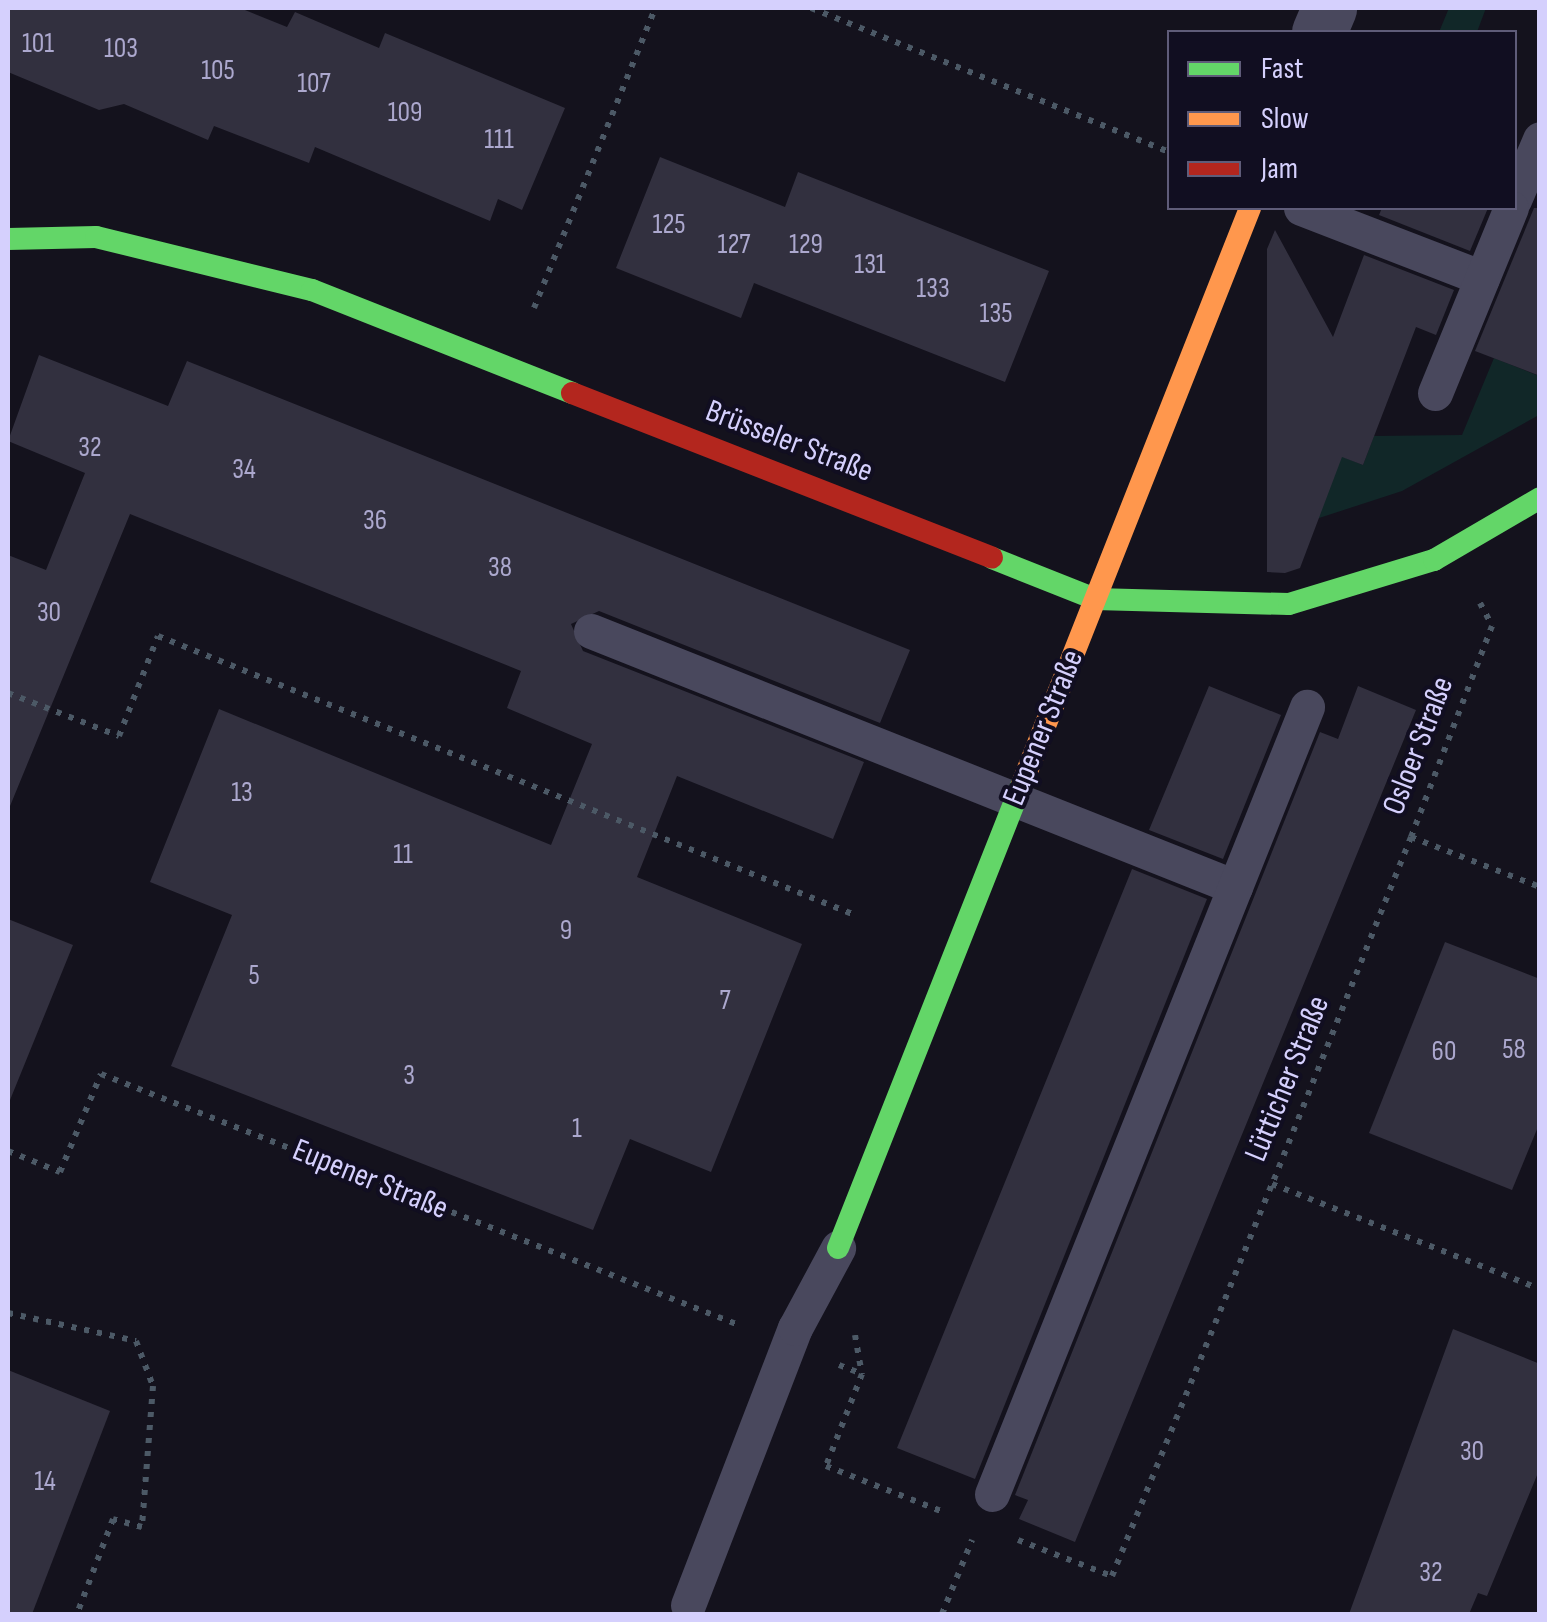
<!DOCTYPE html>
<html>
<head>
<meta charset="utf-8">
<style>
  body { margin:0 }
  #map { position:relative; width:1547px; height:1622px; overflow:hidden; background:#14121d; font-family:"Sofia Sans Condensed",sans-serif }
  div>[style] { position:absolute }
  .green>* { inset:0; background:#112728 }
  .building>* { inset:0; background:#32303f }
  .path>* { height:6px; margin-top:-3px; transform-origin:0; background:repeating-linear-gradient(90deg,#4c5966 0 5px,transparent 0 13px) }
  .lane>* { height:35px; margin:-17.5px; padding:0 17.5px; transform-origin:17.5px; border-radius:17.5px; background:#49485d }
  .street>* { height:55px; margin:-27.5px; padding:0 27.5px; transform-origin:27.5px; border-radius:27.5px; background:#49485d }
  .fast>* { height:22px; margin:-11px; padding:0 11px; transform-origin:11px; border-radius:11px; background:#63d668 }
  .slow>* { height:22px; margin:-11px; padding:0 11px; transform-origin:11px; border-radius:11px; background:#ff974d }
  .jam>* { height:22px; margin:-11px; padding:0 11px; transform-origin:11px; border-radius:11px; background:#b3261e }
  span { translate:-50% -50%; white-space:nowrap; text-align:center; line-height:1.15; -webkit-text-stroke:8px #110e21; paint-order:stroke }
  .number-label { font-size:28px; color:#aca8ce }
  .number-label span { -webkit-text-stroke-width:0 }
  .street-label { font-size:32px; color:#d5d0fd }
  .frame { position:absolute; inset:0; border:10px solid #d5d0fd; pointer-events:none }
  .legend { position:absolute; left:1167px; top:30px; width:350px; height:180px; box-sizing:border-box; background:#110e21; border:2px solid #5f5c79; margin:0; padding:12px 18px; list-style:none; font-size:30px; color:#d5d0fd }
  .legend li { display:flex; align-items:center; gap:20px; height:50px }
  .legend b { width:50px; border:2px solid #5f5c79 }
</style>
</head>
<body>
<div id="map">
  <div class="green">
    <div style="clip-path:polygon(1449px 8px,1486px 8px,1477px 32px,1439px 32px)"></div>
    <div style="clip-path:polygon(1494px 358px,1539px 376px,1539px 415px,1402px 491px,1313px 520px,1336px 454px,1363px 465px,1374px 436px,1462px 435px)"></div>
  </div>
  <div class="building">
    <div style="clip-path:polygon(8px 8px,240px 8px,287px 27px,295px 12px,379px 48px,385px 33px,565px 108px,522px 210px,498px 199px,490px 221px,315px 147px,309px 163px,214px 126px,208px 140px,124px 104px,99px 110px,8px 72px)"></div>
    <div style="clip-path:polygon(660px 157px,785px 207px,798px 172px,1049px 271px,1005px 382px,754px 283px,741px 318px,616px 268px)"></div>
    <div style="clip-path:polygon(1382px 208px,1488px 208px,1470px 251px,1379px 215px)"></div>
    <div style="clip-path:polygon(1534px 208px,1540px 208px,1540px 376px,1475px 351px)"></div>
    <div style="clip-path:polygon(1275px 230px,1333px 337px,1364px 255px,1454px 290px,1436px 335px,1416px 327px,1363px 465px,1342px 457px,1300px 568px,1285px 573px,1267px 572px,1267px 249px)"></div>
    <div style="clip-path:polygon(39px 355px,168px 406px,187px 361px,910px 650px,880px 723px,599px 611px,571px 624px,583px 651px,864px 762px,833px 839px,677px 776px,637px 877px,802px 944px,711px 1172px,630px 1139px,593px 1230px,171px 1066px,232px 915px,150px 882px,219px 709px,551px 845px,592px 744px,507px 708px,521px 671px,130px 514px,8px 811px,8px 555px,46px 570px,85px 473px,8px 441px)"></div>
    <div style="clip-path:polygon(1209px 686px,1281px 715px,1223px 859px,1149px 830px)"></div>
    <div style="clip-path:polygon(1358px 686px,1416px 710px,1075px 1542px,1019px 1519px,1028px 1500px,1015px 1495px,1320px 732px,1338px 739px)"></div>
    <div style="clip-path:polygon(1132px 869px,1207px 899px,975px 1479px,897px 1448px)"></div>
    <div style="clip-path:polygon(8px 919px,73px 945px,10px 1100px,8px 1099px)"></div>
    <div style="clip-path:polygon(1445px 942px,1540px 979px,1540px 1122px,1512px 1190px,1369px 1133px)"></div>
    <div style="clip-path:polygon(1453px 1329px,1540px 1364px,1540px 1468px,1487px 1596px,1478px 1593px,1469px 1614px,1349px 1614px)"></div>
    <div style="clip-path:polygon(8px 1370px,110px 1411px,32px 1614px,8px 1614px)"></div>
  </div>
  <div class="path">
    <div style="left:811px;top:8px;width:387px;rotate:21.9deg"></div>
    <div style="left:534px;top:308px;width:323px;rotate:-68deg"></div>
    <div style="left:1480px;top:603px;width:26px;rotate:62deg"></div>
    <div style="left:1492px;top:626px;width:226px;rotate:111deg"></div>
    <div style="left:1411px;top:837px;width:138px;rotate:21.2deg"></div>
    <div style="left:8px;top:693px;width:119px;rotate:21.2deg"></div>
    <div style="left:119px;top:736px;width:107px;rotate:-68.7deg"></div>
    <div style="left:158px;top:636px;width:751px;rotate:21.82deg"></div>
    <div style="left:1411px;top:837px;width:374px;rotate:111.8deg"></div>
    <div style="left:1272px;top:1184px;width:288px;rotate:21.4deg"></div>
    <div style="left:8px;top:1151px;width:56px;rotate:22deg"></div>
    <div style="left:60px;top:1172px;width:106px;rotate:-67.3deg"></div>
    <div style="left:101px;top:1074px;width:686px;rotate:21.48deg"></div>
    <div style="left:8px;top:1313px;width:131px;rotate:12.3deg"></div>
    <div style="left:136px;top:1341px;width:48px;rotate:69.3deg"></div>
    <div style="left:153px;top:1386px;width:141px;rotate:94.5deg"></div>
    <div style="left:142px;top:1527px;width:30px;rotate:-165deg"></div>
    <div style="left:113px;top:1519px;width:102px;rotate:110.8deg"></div>
    <div style="left:855px;top:1335px;width:40px;rotate:80deg"></div>
    <div style="left:862px;top:1374px;width:99px;rotate:111.4deg"></div>
    <div style="left:826px;top:1466px;width:123px;rotate:21.4deg"></div>
    <div style="left:839px;top:1365px;width:25px;rotate:21deg"></div>
    <div style="left:1018px;top:1540px;width:101px;rotate:21deg"></div>
    <div style="left:1112px;top:1576px;width:423px;rotate:-67.8deg"></div>
    <div style="left:942px;top:1614px;width:80px;rotate:-67.9deg"></div>
  </div>
  <div class="lane">
    <div style="left:1514px;top:200px;width:66px;rotate:-66.9deg"></div>
    <div style="left:1301px;top:208px;width:194px;rotate:21.1deg"></div>
    <div style="left:1435px;top:393px;width:200px;rotate:-67.7deg"></div>
    <div style="left:591px;top:631px;width:693px;rotate:21.68deg"></div>
    <div style="left:992px;top:1494px;width:848px;rotate:-68.19deg"></div>
    <div style="left:688px;top:1605px;width:297px;rotate:-68.9deg"></div>
    <div style="left:795px;top:1328px;width:91px;rotate:-61.7deg"></div>
  </div>
  <div class="street">
    <div style="left:1319px;top:32px;width:26px;rotate:-67deg"></div>
  </div>
  <div class="fast">
    <div style="left:8px;top:239px;width:88px;rotate:-1.3deg"></div>
    <div style="left:96px;top:237px;width:222px;rotate:13.8deg"></div>
    <div style="left:312px;top:290px;width:280px;rotate:21.6deg"></div>
    <div style="left:992px;top:558px;width:111px;rotate:21.7deg"></div>
    <div style="left:1095px;top:599px;width:194px;rotate:1.5deg"></div>
    <div style="left:1289px;top:604px;width:152px;rotate:-16.9deg"></div>
    <div style="left:1434px;top:560px;width:123px;rotate:-30.3deg"></div>
    <div style="left:838px;top:1248px;width:499px;rotate:-68.4deg"></div>
  </div>
  <div class="slow">
    <div style="left:1022px;top:784px;width:619px;rotate:-68.4deg"></div>
  </div>
  <div class="jam">
    <div style="left:572px;top:393px;width:451px;rotate:21.4deg"></div>
  </div>
  <div class="number-label">
    <span style="left:38px;top:44px">101</span>
    <span style="left:121px;top:49px">103</span>
    <span style="left:218px;top:71px">105</span>
    <span style="left:314px;top:84px">107</span>
    <span style="left:405px;top:113px">109</span>
    <span style="left:499px;top:140px">111</span>
    <span style="left:669px;top:225px">125</span>
    <span style="left:734px;top:245px">127</span>
    <span style="left:806px;top:245px">129</span>
    <span style="left:870px;top:265px">131</span>
    <span style="left:933px;top:289px">133</span>
    <span style="left:996px;top:314px">135</span>
    <span style="left:90px;top:448px">32</span>
    <span style="left:244px;top:470px">34</span>
    <span style="left:375px;top:521px">36</span>
    <span style="left:500px;top:568px">38</span>
    <span style="left:49px;top:613px">30</span>
    <span style="left:242px;top:793px">13</span>
    <span style="left:403px;top:855px">11</span>
    <span style="left:566px;top:931px">9</span>
    <span style="left:254px;top:976px">5</span>
    <span style="left:725px;top:1001px">7</span>
    <span style="left:1514px;top:1050px">58</span>
    <span style="left:1444px;top:1052px">60</span>
    <span style="left:409px;top:1076px">3</span>
    <span style="left:577px;top:1129px">1</span>
    <span style="left:1472px;top:1452px">30</span>
    <span style="left:45px;top:1482px">14</span>
    <span style="left:1431px;top:1573px">32</span>
  </div>
  <div class="street-label">
    <span style="left:789px;top:442px;rotate:21deg">Brüsseler Straße</span>
    <span style="left:1044px;top:728px;rotate:-68deg">Eupener Straße</span>
    <span style="left:1419px;top:746px;rotate:-69deg">Osloer Straße</span>
    <span style="left:1288px;top:1079px;rotate:-68deg">Lütticher Straße</span>
    <span style="left:370px;top:1180px;rotate:22deg">Eupener Straße</span>
  </div>
  <div class="frame"></div>
  <ul class="legend">
  <li><b style="height:12px;background:#63d668"></b>Fast</li>
  <li><b style="height:12px;background:#ff974d"></b>Slow</li>
  <li><b style="height:12px;background:#b3261e"></b>Jam</li>
  </ul>
</div>
</body>
</html>
